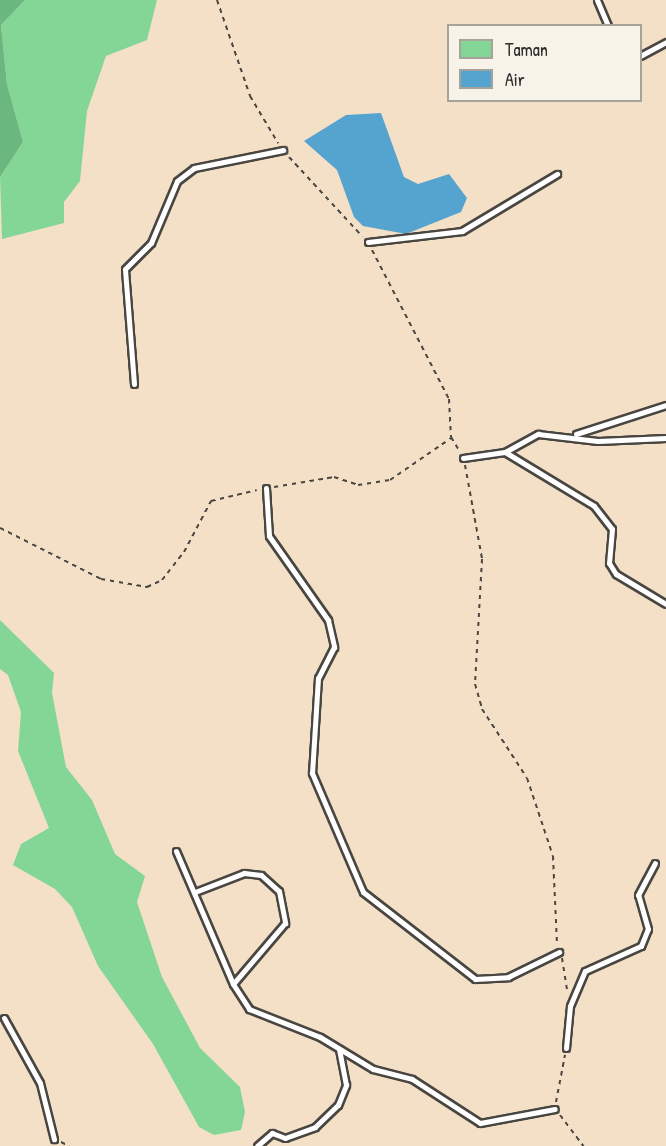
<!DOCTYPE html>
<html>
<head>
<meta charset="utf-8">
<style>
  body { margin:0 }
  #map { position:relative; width:666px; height:1146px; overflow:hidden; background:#f4e0c6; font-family:"Patrick Hand",sans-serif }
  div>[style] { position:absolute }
  .green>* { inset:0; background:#84d697 }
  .forest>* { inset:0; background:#6bb780 }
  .water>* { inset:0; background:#55a4cf }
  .path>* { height:2px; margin-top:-1px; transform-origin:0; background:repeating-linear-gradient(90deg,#494642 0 4.5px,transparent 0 9px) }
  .roads { filter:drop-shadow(2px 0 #494642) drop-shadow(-2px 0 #494642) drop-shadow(0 2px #494642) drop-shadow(0 -2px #494642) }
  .service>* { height:5px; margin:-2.5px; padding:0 2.5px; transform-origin:2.5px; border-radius:2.5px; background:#fff }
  span { translate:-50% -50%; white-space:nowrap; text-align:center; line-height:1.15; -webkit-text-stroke:4.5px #f7f3e8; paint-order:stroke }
  .legend { position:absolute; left:447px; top:24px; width:195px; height:78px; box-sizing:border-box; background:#f7f3e8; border:2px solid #a5a39c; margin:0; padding:8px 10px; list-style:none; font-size:18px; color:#2b2b2b }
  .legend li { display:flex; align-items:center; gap:12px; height:30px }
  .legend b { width:30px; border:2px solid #a5a39c }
</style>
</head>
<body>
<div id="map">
  <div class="green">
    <div style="clip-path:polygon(25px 0,157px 0,147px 40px,106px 56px,87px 111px,80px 181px,64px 202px,64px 223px,2px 239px,0 177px,23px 142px,7px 84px,1px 25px)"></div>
    <div style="clip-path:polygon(0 620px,54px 673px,52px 693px,66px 767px,92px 800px,115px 854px,145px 876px,137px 902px,162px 977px,200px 1048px,240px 1087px,245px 1112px,241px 1130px,214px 1135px,199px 1127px,153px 1044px,98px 966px,72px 907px,55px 889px,13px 865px,21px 844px,49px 828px,18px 751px,21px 712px,8px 675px,0 669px)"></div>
  </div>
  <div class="forest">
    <div style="clip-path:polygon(0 0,25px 0,1px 25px,7px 84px,23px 142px,0 177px)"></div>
  </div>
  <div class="water">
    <div style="clip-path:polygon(381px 113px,404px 177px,418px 184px,449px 174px,467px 198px,461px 212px,406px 234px,363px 226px,354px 217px,337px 170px,304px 141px,346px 115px)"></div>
  </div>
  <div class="path">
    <div style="left:217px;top:0;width:102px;rotate:71deg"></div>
    <div style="left:250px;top:96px;width:55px;rotate:59.2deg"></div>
    <div style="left:289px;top:157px;width:108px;rotate:47.3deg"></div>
    <div style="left:372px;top:250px;width:168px;rotate:62.7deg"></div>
    <div style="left:449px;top:399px;width:38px;rotate:87deg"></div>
    <div style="left:451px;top:437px;width:17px;rotate:59deg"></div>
    <div style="left:465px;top:465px;width:96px;rotate:79.7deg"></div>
    <div style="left:482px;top:559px;width:125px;rotate:93.2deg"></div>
    <div style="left:475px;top:684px;width:26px;rotate:74deg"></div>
    <div style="left:482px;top:709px;width:82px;rotate:56.9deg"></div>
    <div style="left:527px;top:778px;width:82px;rotate:71.6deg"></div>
    <div style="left:553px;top:856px;width:89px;rotate:87.4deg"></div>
    <div style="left:274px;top:487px;width:61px;rotate:-9.5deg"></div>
    <div style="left:334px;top:477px;width:25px;rotate:18deg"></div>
    <div style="left:358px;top:485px;width:32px;rotate:-9deg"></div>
    <div style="left:390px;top:480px;width:74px;rotate:-34.5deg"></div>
    <div style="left:0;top:528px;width:113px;rotate:26.8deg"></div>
    <div style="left:101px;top:579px;width:47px;rotate:9.9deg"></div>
    <div style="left:147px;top:587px;width:17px;rotate:-25deg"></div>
    <div style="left:162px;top:580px;width:36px;rotate:-52deg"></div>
    <div style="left:184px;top:552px;width:58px;rotate:-62.1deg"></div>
    <div style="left:211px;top:501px;width:47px;rotate:-13.4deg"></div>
    <div style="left:562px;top:958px;width:33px;rotate:81deg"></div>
    <div style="left:556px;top:1102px;width:48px;rotate:-79.2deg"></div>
    <div style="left:560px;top:1115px;width:39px;rotate:53deg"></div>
    <div style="left:61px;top:1142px;width:9px;rotate:27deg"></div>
  </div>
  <div class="roads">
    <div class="service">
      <div style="left:597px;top:0;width:28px;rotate:67deg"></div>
      <div style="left:640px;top:56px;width:30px;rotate:-28deg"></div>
      <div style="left:368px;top:242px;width:95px;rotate:-6.7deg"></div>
      <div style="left:462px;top:231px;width:111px;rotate:-31deg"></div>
      <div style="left:134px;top:384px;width:115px;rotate:-94.5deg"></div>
      <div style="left:125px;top:269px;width:37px;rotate:-45deg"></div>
      <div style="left:151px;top:243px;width:67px;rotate:-67.2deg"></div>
      <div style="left:177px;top:181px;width:21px;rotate:-37deg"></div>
      <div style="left:194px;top:168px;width:91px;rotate:-11.4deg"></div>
      <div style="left:576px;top:434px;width:95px;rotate:-17.9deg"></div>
      <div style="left:505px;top:452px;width:104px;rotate:31.2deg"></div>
      <div style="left:594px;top:506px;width:29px;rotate:52deg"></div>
      <div style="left:612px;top:529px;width:34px;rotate:95deg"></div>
      <div style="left:609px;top:563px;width:13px;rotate:58deg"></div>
      <div style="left:616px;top:574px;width:58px;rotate:31deg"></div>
      <div style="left:463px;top:458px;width:42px;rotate:-8.1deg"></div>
      <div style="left:505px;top:452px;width:38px;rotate:-29deg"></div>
      <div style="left:538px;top:434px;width:60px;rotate:6.7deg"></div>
      <div style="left:598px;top:441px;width:68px;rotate:-2.5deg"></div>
      <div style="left:266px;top:488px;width:48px;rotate:86.4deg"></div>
      <div style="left:269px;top:536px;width:103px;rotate:54.9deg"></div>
      <div style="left:328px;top:620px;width:28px;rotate:77deg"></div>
      <div style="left:334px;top:647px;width:35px;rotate:117deg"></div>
      <div style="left:318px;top:678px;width:95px;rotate:93.6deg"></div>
      <div style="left:312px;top:773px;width:129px;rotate:66.8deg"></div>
      <div style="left:363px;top:892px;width:142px;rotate:37.8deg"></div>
      <div style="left:475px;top:979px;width:33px;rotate:-3deg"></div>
      <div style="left:508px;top:977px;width:57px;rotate:-26.1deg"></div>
      <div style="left:176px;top:851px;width:145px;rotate:66.8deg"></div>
      <div style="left:233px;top:984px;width:30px;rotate:57deg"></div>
      <div style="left:249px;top:1009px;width:76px;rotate:21.5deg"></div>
      <div style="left:320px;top:1037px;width:62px;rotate:31.1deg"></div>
      <div style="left:373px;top:1069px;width:40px;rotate:14.4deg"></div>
      <div style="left:412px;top:1079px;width:81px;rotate:32.9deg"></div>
      <div style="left:480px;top:1123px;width:76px;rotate:-10.6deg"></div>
      <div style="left:195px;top:892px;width:53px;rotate:-21.2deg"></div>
      <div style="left:244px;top:873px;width:17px;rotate:7deg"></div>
      <div style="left:261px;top:875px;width:24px;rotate:42deg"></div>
      <div style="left:279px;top:891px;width:33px;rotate:79deg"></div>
      <div style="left:285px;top:923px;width:80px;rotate:130.4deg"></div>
      <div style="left:4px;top:1018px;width:74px;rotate:61deg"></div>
      <div style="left:40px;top:1083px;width:58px;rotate:76deg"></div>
      <div style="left:566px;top:1048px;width:42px;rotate:-84.6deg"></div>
      <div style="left:570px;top:1006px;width:38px;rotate:-67deg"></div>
      <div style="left:585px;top:971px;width:61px;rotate:-24.1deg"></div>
      <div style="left:641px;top:946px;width:18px;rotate:-68deg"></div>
      <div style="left:648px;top:929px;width:35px;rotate:-106deg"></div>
      <div style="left:638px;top:895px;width:36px;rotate:-62deg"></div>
      <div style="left:257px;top:1146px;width:20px;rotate:-41deg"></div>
      <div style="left:272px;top:1133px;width:14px;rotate:21deg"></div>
      <div style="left:285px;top:1138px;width:32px;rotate:-20deg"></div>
      <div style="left:315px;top:1127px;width:32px;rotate:-44deg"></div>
      <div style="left:338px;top:1105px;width:22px;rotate:-68deg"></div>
      <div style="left:346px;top:1085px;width:37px;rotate:-101deg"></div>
    </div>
  </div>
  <ul class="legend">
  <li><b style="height:16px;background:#84d697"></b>Taman</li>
  <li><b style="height:16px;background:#55a4cf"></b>Air</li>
  </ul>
</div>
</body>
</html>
